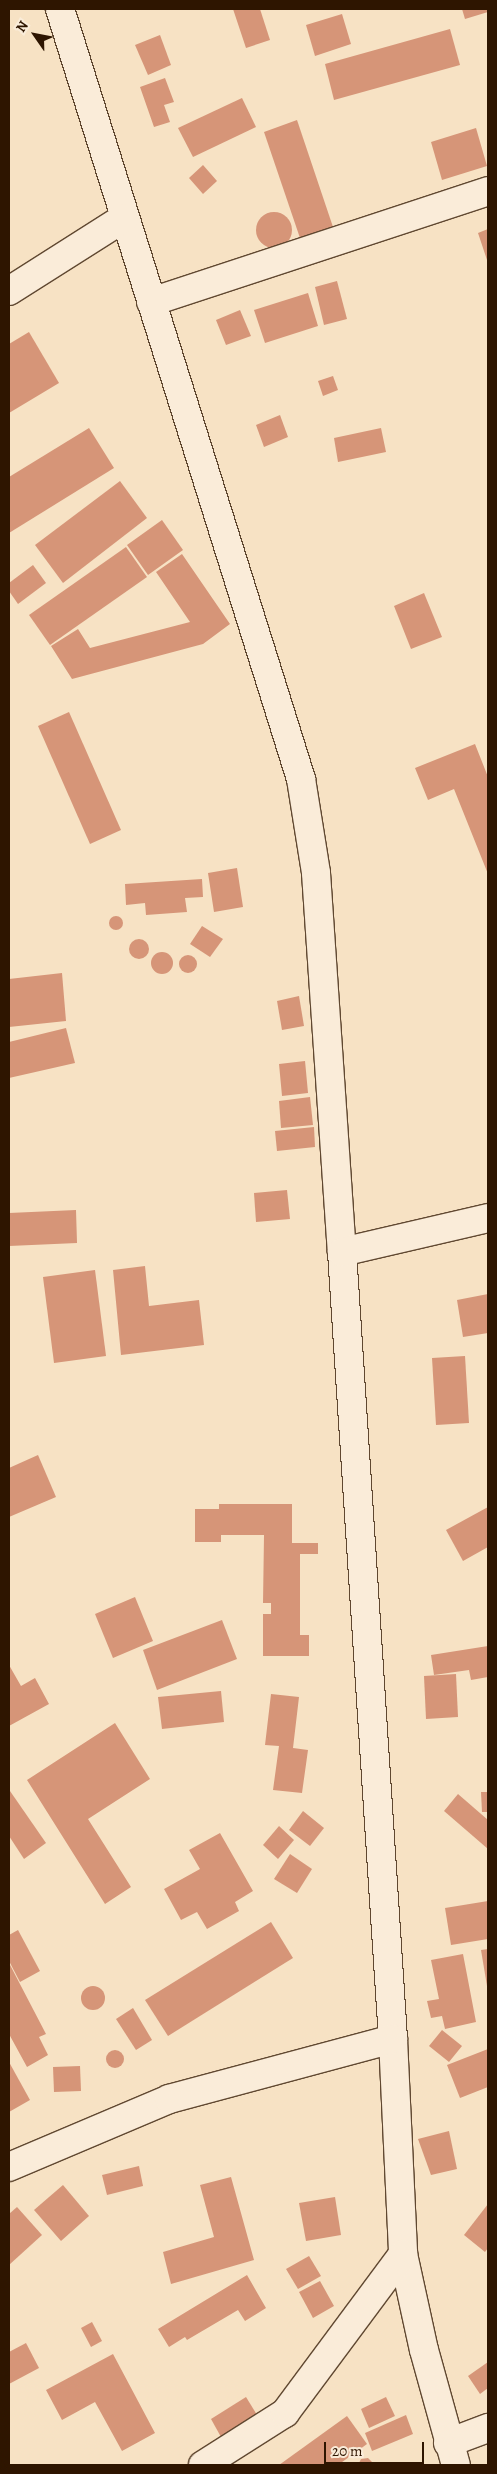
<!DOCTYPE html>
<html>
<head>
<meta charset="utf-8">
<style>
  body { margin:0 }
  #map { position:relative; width:497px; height:2474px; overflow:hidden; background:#f7e2c4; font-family:Alegreya,serif }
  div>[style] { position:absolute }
  .building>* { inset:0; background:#d69578 }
  .round { border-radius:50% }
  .roads { filter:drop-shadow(1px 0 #604831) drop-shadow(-1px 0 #604831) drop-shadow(0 1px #604831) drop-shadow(0 -1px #604831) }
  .street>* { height:28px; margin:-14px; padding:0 14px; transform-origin:14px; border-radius:14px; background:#faecd9 }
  span { translate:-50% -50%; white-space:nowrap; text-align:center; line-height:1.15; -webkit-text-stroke:5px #faecd9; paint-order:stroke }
  .frame { position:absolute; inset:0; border:10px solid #2e1500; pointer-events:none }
  .north { position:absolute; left:10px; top:10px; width:50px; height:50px; -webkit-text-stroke:4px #faecd9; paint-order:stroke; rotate:303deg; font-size:14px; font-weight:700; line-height:20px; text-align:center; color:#2e1500 }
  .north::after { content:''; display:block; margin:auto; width:18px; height:22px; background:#2e1500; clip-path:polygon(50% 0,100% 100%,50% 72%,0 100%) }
  .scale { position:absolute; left:324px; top:2442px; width:100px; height:22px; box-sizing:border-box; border:2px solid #2e1500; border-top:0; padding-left:6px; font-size:15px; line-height:18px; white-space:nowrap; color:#2e1500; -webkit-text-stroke:4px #faecd9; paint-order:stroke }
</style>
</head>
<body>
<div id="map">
  <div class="building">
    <div style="clip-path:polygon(233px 9px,260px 9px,270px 40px,246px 48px)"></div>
    <div style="clip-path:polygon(462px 9px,488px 9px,488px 12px,465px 19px)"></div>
    <div style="clip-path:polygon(342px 14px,351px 44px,315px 56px,306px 25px)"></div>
    <div style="clip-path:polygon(450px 29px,460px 65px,334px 100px,325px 64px)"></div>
    <div style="clip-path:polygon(160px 35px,171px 65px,148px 75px,135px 45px)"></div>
    <div style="clip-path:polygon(165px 78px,174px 102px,164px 105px,170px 122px,154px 127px,140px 87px)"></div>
    <div style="clip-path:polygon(242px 98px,256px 127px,193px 157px,178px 128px)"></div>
    <div style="clip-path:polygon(297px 120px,334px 230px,301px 241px,264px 132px)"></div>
    <div style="clip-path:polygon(476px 128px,487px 166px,442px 180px,431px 142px)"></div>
    <div style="clip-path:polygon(203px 165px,217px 181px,203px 194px,189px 178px)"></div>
    <div class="round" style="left:256px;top:212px;width:36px;height:36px"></div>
    <div style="clip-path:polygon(488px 229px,488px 263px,478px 233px)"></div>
    <div style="clip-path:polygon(337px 281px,347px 319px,324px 325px,315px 287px)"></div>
    <div style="clip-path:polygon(308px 293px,318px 326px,265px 343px,254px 310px)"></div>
    <div style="clip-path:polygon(240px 310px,251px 336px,226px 345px,216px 320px)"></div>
    <div style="clip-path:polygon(29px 332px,59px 383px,9px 413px,9px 344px)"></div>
    <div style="clip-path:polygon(333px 376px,338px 390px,323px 396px,318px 381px)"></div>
    <div style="clip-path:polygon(280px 415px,288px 437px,264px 447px,256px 425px)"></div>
    <div style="clip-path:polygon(89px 428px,114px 468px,9px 533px,9px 477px)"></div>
    <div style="clip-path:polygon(381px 428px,386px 452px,338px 462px,334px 438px)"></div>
    <div style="clip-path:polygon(120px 481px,147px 518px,63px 583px,35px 545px)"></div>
    <div style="clip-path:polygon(162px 520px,183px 550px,148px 575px,127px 545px)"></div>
    <div style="clip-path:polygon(126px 547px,147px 577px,50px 645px,29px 615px)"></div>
    <div style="clip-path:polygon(182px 554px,230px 624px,203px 644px,72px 679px,51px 646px,78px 629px,90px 648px,190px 622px,156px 572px)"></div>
    <div style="clip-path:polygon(33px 565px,46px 583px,18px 604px,9px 591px,9px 583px)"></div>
    <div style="clip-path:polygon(424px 593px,442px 637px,411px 649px,394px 606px)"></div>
    <div style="clip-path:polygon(69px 712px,121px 830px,90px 844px,38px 726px)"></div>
    <div style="clip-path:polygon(475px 744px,488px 777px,488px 874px,454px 789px,428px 800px,415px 768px)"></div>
    <div style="clip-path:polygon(237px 868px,243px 907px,214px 912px,208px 873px)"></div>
    <div style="clip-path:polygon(202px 879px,203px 897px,185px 898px,187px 912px,146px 915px,145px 903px,126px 905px,125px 884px)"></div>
    <div class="round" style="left:109px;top:916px;width:14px;height:14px"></div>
    <div style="clip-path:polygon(202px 926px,223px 939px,210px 957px,190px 944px)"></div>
    <div class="round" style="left:129px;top:939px;width:20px;height:20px"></div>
    <div class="round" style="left:151px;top:952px;width:22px;height:22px"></div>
    <div class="round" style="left:179px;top:955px;width:18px;height:18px"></div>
    <div style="clip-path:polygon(62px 973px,66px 1021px,9px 1027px,9px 979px)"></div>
    <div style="clip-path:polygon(299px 996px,304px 1026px,282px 1030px,277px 1001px)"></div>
    <div style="clip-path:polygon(66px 1028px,75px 1063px,9px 1078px,9px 1042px)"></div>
    <div style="clip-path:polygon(305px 1061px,308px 1093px,282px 1096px,279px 1064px)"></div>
    <div style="clip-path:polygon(310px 1097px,313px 1125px,281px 1128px,279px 1101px)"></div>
    <div style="clip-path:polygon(314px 1127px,315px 1147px,277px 1151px,275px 1131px)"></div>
    <div style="clip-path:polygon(287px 1190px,290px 1219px,256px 1222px,254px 1193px)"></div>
    <div style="clip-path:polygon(76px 1210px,77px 1243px,9px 1246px,9px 1213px)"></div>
    <div style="clip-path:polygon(145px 1266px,149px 1306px,199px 1300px,204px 1345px,121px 1355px,113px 1270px)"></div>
    <div style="clip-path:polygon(95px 1270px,106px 1356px,54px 1363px,43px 1277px)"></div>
    <div style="clip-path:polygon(488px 1294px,488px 1333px,463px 1337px,457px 1300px)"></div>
    <div style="clip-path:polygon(465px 1356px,469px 1423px,436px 1425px,432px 1358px)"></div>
    <div style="clip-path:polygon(38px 1455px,56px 1497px,9px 1517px,9px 1468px)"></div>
    <div style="clip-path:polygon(219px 1504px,292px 1504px,292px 1543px,318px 1543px,318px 1554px,300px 1554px,300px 1635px,309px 1635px,309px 1656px,263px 1656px,263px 1614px,271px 1614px,271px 1603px,263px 1603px,264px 1535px,221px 1535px,221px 1542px,195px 1542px,195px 1509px,219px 1509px)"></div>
    <div style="clip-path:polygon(488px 1507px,488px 1547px,463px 1561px,446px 1530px)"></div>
    <div style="clip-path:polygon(135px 1597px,153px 1641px,113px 1658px,95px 1614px)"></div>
    <div style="clip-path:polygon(222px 1620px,237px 1659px,157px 1690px,143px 1650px)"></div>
    <div style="clip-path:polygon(488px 1646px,488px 1677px,471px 1680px,469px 1670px,434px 1675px,431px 1655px)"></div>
    <div style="clip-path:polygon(9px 1665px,21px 1686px,35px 1678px,49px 1704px,9px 1726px)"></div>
    <div style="clip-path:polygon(456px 1674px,458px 1717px,426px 1719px,424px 1676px)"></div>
    <div style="clip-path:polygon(221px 1691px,224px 1722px,162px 1729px,158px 1697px)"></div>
    <div style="clip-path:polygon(271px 1694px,299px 1697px,293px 1748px,308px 1750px,302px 1793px,273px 1790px,279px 1746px,265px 1745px)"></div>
    <div style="clip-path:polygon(115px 1723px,150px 1779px,88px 1819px,131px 1887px,105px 1904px,27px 1780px)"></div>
    <div style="clip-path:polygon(10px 1791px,46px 1843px,24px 1859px,9px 1836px)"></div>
    <div style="clip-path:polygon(481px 1792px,488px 1792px,488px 1812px,482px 1812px)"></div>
    <div style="clip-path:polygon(458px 1794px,488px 1820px,488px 1849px,444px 1811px)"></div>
    <div style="clip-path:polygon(303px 1811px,324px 1828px,310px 1846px,289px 1830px)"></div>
    <div style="clip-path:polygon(279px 1826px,294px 1840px,278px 1859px,263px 1845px)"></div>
    <div style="clip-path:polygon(220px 1833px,253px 1891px,235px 1902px,239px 1911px,207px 1929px,197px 1912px,181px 1920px,164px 1889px,200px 1869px,189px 1850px)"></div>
    <div style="clip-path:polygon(290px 1854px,312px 1869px,297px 1893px,274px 1879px)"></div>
    <div style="clip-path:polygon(488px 1901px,488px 1939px,451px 1945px,445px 1908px)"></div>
    <div style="clip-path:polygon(271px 1922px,293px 1958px,168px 2036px,145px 2000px)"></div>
    <div style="clip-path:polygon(18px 1930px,40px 1971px,20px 1982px,9px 1961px,9px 1935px)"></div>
    <div style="clip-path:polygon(488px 1949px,488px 1986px,487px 1986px,481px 1950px)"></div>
    <div style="clip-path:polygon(463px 1954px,476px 2022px,445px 2029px,442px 2016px,431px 2018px,427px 2001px,439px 1999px,431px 1960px)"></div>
    <div style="clip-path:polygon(9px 1963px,46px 2034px,39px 2037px,48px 2055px,27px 2067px,9px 2034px)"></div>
    <div class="round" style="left:81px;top:1986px;width:24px;height:24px"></div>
    <div style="clip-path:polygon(133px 2008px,152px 2040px,136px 2050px,116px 2019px)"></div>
    <div style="clip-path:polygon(442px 2030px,462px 2046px,449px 2062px,429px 2046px)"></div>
    <div style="clip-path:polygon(488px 2049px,488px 2087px,460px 2098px,447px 2065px)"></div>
    <div class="round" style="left:106px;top:2050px;width:18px;height:18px"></div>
    <div style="clip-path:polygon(9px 2062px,30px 2100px,9px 2112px)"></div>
    <div style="clip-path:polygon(80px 2066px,81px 2091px,54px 2092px,53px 2067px)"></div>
    <div style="clip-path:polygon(449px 2131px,457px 2169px,431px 2175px,418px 2139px)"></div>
    <div style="clip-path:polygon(139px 2166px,143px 2186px,107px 2195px,102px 2175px)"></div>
    <div style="clip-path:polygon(231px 2177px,254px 2260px,171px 2284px,163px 2252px,214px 2237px,200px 2185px)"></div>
    <div style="clip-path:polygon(63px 2185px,89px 2216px,61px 2241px,34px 2210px)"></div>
    <div style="clip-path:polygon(335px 2197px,341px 2235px,306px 2241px,299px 2203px)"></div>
    <div style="clip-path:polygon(488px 2204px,488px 2248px,485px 2252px,464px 2235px)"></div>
    <div style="clip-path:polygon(17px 2207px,42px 2235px,9px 2265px,9px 2214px)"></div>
    <div style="clip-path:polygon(309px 2256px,321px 2276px,298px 2289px,286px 2269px)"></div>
    <div style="clip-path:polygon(247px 2275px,266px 2308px,245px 2321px,238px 2310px,187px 2340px,185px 2337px,169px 2347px,158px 2329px)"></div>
    <div style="clip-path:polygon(320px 2281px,334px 2306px,313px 2318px,299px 2292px)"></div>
    <div style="clip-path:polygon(92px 2322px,102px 2341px,91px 2347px,81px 2328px)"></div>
    <div style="clip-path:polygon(26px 2343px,39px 2368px,9px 2384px,9px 2352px)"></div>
    <div style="clip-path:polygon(113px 2354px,155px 2433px,122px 2451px,95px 2402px,62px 2420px,46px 2390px)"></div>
    <div style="clip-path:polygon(488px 2362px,488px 2388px,480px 2394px,468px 2376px)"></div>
    <div style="clip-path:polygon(246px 2397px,257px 2415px,221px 2437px,211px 2419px)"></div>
    <div style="clip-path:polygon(386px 2397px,395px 2416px,369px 2428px,361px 2409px)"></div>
    <div style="clip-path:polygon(406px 2415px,413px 2434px,372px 2451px,365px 2433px)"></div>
    <div style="clip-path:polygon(347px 2416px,367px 2444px,338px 2465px,279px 2465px)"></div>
    <div style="clip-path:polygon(368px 2458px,375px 2465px,358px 2465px,361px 2459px)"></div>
  </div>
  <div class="roads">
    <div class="street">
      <div style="left:60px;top:9px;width:807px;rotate:72.62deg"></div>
      <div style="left:301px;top:779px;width:95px;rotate:80.9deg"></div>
      <div style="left:316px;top:873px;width:380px;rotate:86.1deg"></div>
      <div style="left:342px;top:1252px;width:789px;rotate:86.29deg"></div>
      <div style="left:393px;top:2039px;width:215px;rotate:87.3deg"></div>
      <div style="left:403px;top:2254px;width:98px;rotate:77.7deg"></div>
      <div style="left:424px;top:2350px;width:119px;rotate:74.5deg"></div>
      <div style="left:9px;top:291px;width:136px;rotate:-32.4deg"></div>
      <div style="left:151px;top:302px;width:355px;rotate:-18.2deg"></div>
      <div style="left:342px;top:1252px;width:150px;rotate:-13.1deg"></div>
      <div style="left:9px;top:2167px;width:174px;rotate:-23deg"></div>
      <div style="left:169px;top:2099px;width:232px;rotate:-15deg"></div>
      <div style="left:448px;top:2443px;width:43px;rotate:-20.6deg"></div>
      <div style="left:203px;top:2465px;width:97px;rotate:-32.4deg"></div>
      <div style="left:285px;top:2413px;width:198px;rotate:-53.4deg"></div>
    </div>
  </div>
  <div class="frame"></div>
  <div class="north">N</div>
  <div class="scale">20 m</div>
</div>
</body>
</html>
